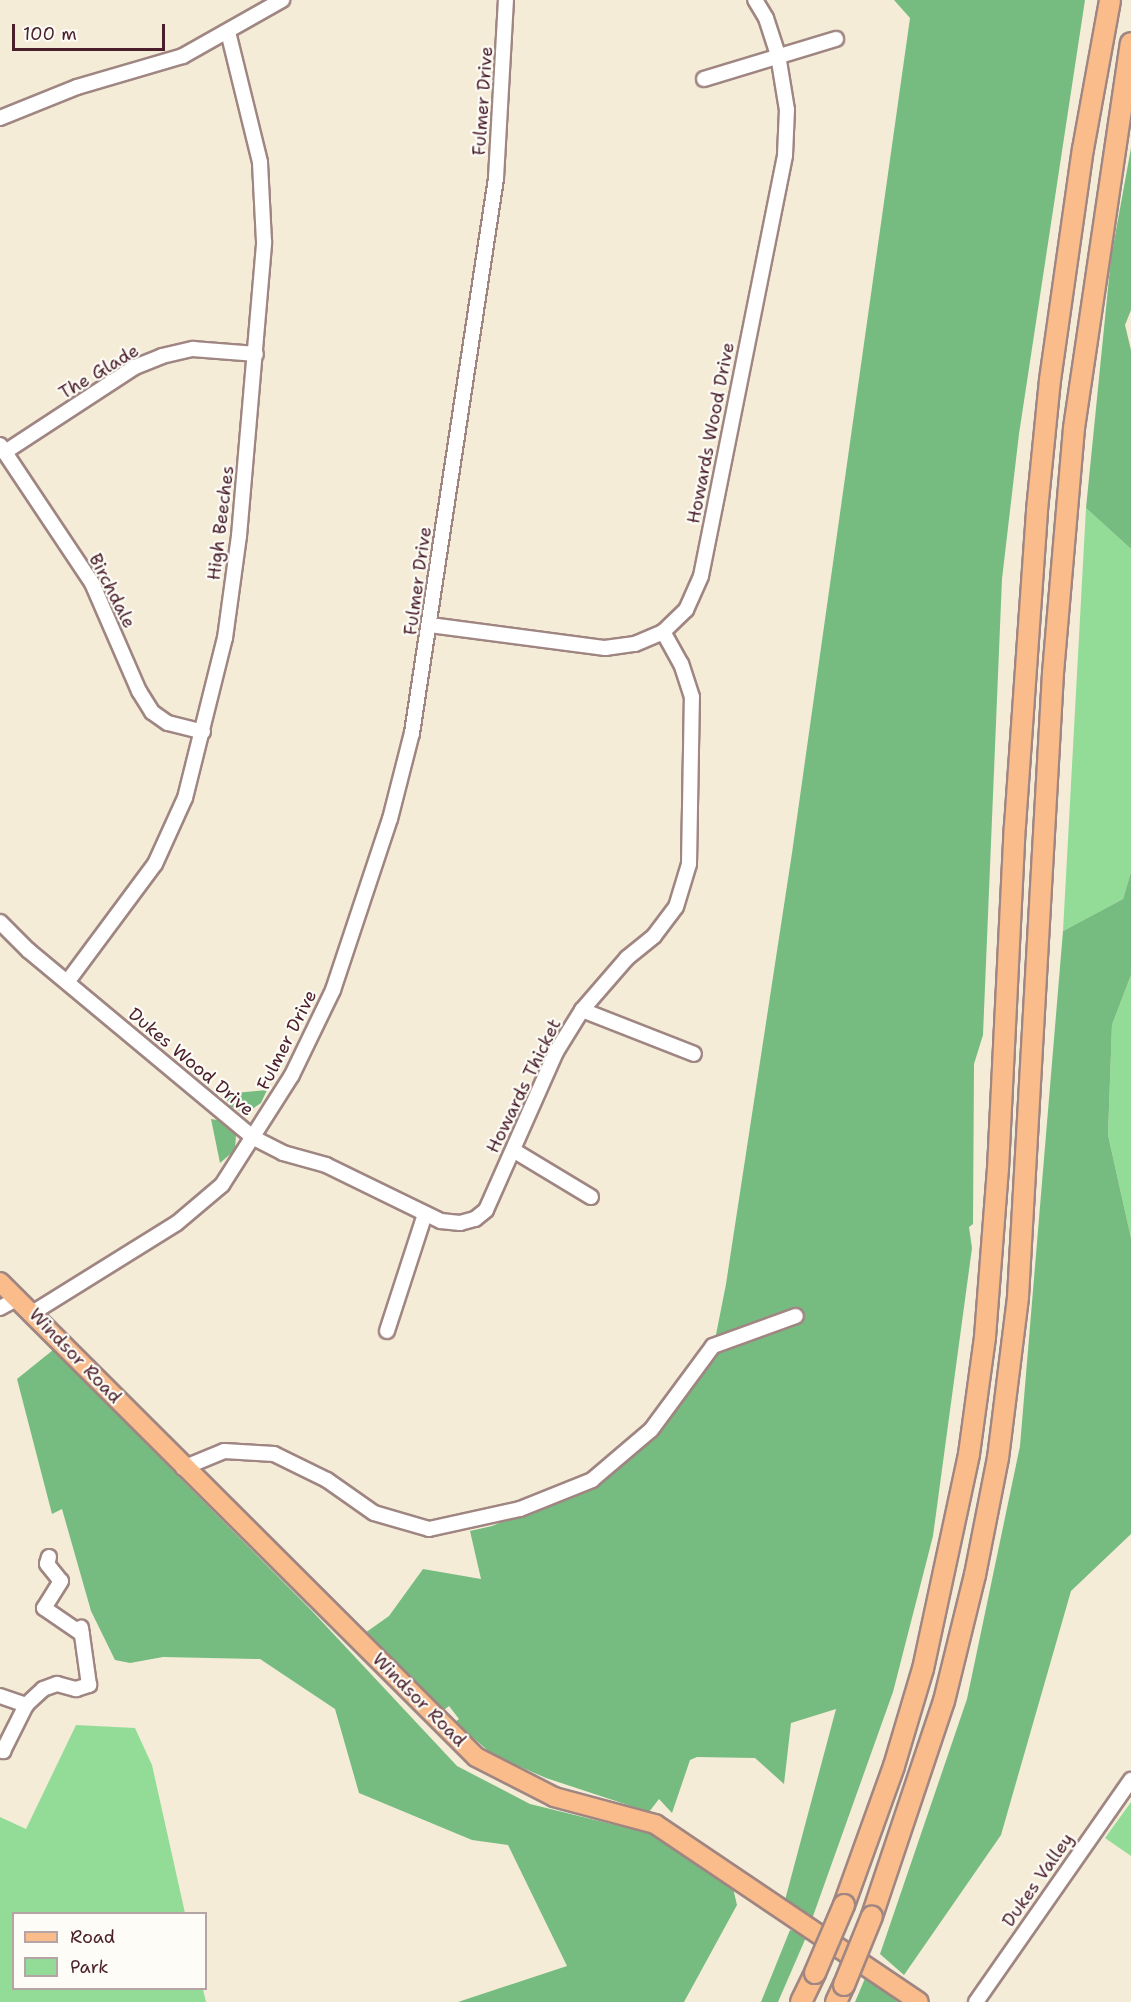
<!DOCTYPE html>
<html>
<head>
<meta charset="utf-8">
<style>
  body { margin:0 }
  #map { position:relative; width:1131px; height:2002px; overflow:hidden; background:#f5ecd8; font-family:"Shantell Sans",sans-serif }
  div>[style] { position:absolute }
  .green>* { inset:0; background:#93dc98 }
  .forest>* { inset:0; background:#76bc80 }
  .roads { filter:drop-shadow(2px 0 #a08682) drop-shadow(-2px 0 #a08682) drop-shadow(0 2px #a08682) drop-shadow(0 -2px #a08682) }
  .minor>* { height:14px; margin:-7px; padding:0 7px; transform-origin:7px; border-radius:7px; background:#fff }
  .major>* { height:18px; margin:-9px; padding:0 9px; transform-origin:9px; border-radius:9px; background:#f9bc8a }
  .highway>* { height:20px; margin:-10px; padding:0 10px; transform-origin:10px; border-radius:10px; background:#f9bc8a }
  .bridges { filter:drop-shadow(2px 0 #a08682) drop-shadow(-2px 0 #a08682) drop-shadow(0 2px #a08682) drop-shadow(0 -2px #a08682) }
  .highway-bridge>* { height:20px; margin:-10px; padding:0 10px; transform-origin:10px; border-radius:10px; background:#f9bc8a }
  span { translate:-50% -50%; white-space:nowrap; text-align:center; line-height:1.15; -webkit-text-stroke:4.5px #fdfcf7; paint-order:stroke }
  .street-label { font-size:18px; color:#4a1f2b }
  .legend { position:absolute; left:12px; top:1912px; width:195px; height:78px; box-sizing:border-box; background:#fdfcf7; border:2px solid #b5a4a5; margin:0; padding:8px 10px; list-style:none; font-size:18px; color:#4a1f2b }
  .legend li { display:flex; align-items:center; gap:12px; height:30px }
  .legend b { width:30px; border:2px solid #b5a4a5 }
  .scale { position:absolute; left:12px; top:24px; width:153px; height:27px; box-sizing:border-box; border:3px solid #4a1f2b; border-top:0; padding-left:8px; font-size:18px; line-height:21px; white-space:nowrap; color:#4a1f2b; -webkit-text-stroke:4px #fdfcf7; paint-order:stroke }
</style>
</head>
<body>
<div id="map">
  <div class="green">
    <div style="clip-path:polygon(1086px 508px,1131px 549px,1131px 872px,1123px 899px,1063px 931px)"></div>
    <div style="clip-path:polygon(1131px 975px,1131px 1238px,1108px 1135px,1112px 1025px)"></div>
    <div style="clip-path:polygon(76px 1725px,135px 1728px,152px 1765px,185px 1913px,14px 1914px,14px 1988px,203px 1989px,206px 2002px,0 2002px,0 1817px,26px 1829px)"></div>
    <div style="clip-path:polygon(1131px 1802px,1131px 1856px,1105px 1838px)"></div>
  </div>
  <div class="forest">
    <div style="clip-path:polygon(894px 0,1085px 0,1019px 434px,1002px 579px,983px 1035px,974px 1064px,973px 1224px,969px 1227px,972px 1248px,933px 1536px,893px 1692px,812px 1919px,785px 1900px,836px 1709px,791px 1723px,784px 1784px,755px 1758px,697px 1757px,690px 1760px,672px 1813px,659px 1799px,649px 1812px,546px 1778px,493px 1755px,455px 1722px,459px 1719px,449px 1706px,444px 1710px,365px 1633px,389px 1616px,423px 1569px,481px 1579px,470px 1531px,492px 1526px,582px 1489px,711px 1360px,726px 1284px,792px 853px,910px 18px)"></div>
    <div style="clip-path:polygon(1131px 148px,1131px 310px,1125px 325px,1131px 350px,1131px 549px,1086px 508px,1111px 258px)"></div>
    <div style="clip-path:polygon(1131px 872px,1131px 975px,1112px 1025px,1108px 1135px,1131px 1238px,1131px 1534px,1071px 1591px,1001px 1835px,904px 1975px,880px 1954px,967px 1699px,1020px 1446px,1063px 931px,1123px 899px)"></div>
    <div style="clip-path:polygon(267px 1090px,261px 1103px,245px 1114px,230px 1106px,224px 1094px)"></div>
    <div style="clip-path:polygon(211px 1119px,229px 1122px,236px 1135px,235px 1150px,220px 1163px)"></div>
    <div style="clip-path:polygon(53px 1350px,312px 1611px,457px 1766px,530px 1804px,652px 1834px,733px 1888px,737px 1905px,684px 2002px,458px 2002px,567px 1966px,508px 1845px,472px 1840px,359px 1793px,335px 1709px,260px 1659px,163px 1657px,130px 1663px,115px 1660px,91px 1611px,62px 1509px,52px 1514px,17px 1379px)"></div>
    <div style="clip-path:polygon(790px 1930px,807px 1935px,778px 2002px,761px 2002px)"></div>
    <div style="clip-path:polygon(866px 1976px,898px 2002px,855px 2002px)"></div>
  </div>
  <div class="roads">
    <div class="minor">
      <div style="left:704px;top:79px;width:138px;rotate:-16.9deg"></div>
      <div style="left:0;top:118px;width:83px;rotate:-21.9deg"></div>
      <div style="left:77px;top:87px;width:110px;rotate:-16.3deg"></div>
      <div style="left:183px;top:56px;width:114px;rotate:-29.5deg"></div>
      <div style="left:0;top:445px;width:166px;rotate:56.3deg"></div>
      <div style="left:92px;top:583px;width:118px;rotate:66.5deg"></div>
      <div style="left:139px;top:691px;width:25px;rotate:58deg"></div>
      <div style="left:152px;top:712px;width:19px;rotate:35deg"></div>
      <div style="left:168px;top:723px;width:36px;rotate:14deg"></div>
      <div style="left:5px;top:452px;width:155px;rotate:-33.2deg"></div>
      <div style="left:135px;top:367px;width:29px;rotate:-22deg"></div>
      <div style="left:162px;top:356px;width:32px;rotate:-13deg"></div>
      <div style="left:193px;top:349px;width:63px;rotate:4.5deg"></div>
      <div style="left:430px;top:625px;width:177px;rotate:7.5deg"></div>
      <div style="left:605px;top:648px;width:30px;rotate:-8deg"></div>
      <div style="left:635px;top:644px;width:30px;rotate:-23deg"></div>
      <div style="left:663px;top:632px;width:32px;rotate:-44deg"></div>
      <div style="left:686px;top:610px;width:37px;rotate:-66deg"></div>
      <div style="left:701px;top:576px;width:429px;rotate:-78.7deg"></div>
      <div style="left:785px;top:155px;width:45px;rotate:-87.5deg"></div>
      <div style="left:787px;top:110px;width:56px;rotate:-99.3deg"></div>
      <div style="left:778px;top:55px;width:39px;rotate:-108deg"></div>
      <div style="left:766px;top:18px;width:21px;rotate:-121deg"></div>
      <div style="left:0;top:922px;width:40px;rotate:45deg"></div>
      <div style="left:28px;top:950px;width:294px;rotate:39.8deg"></div>
      <div style="left:254px;top:1138px;width:33px;rotate:27deg"></div>
      <div style="left:283px;top:1153px;width:45px;rotate:15.6deg"></div>
      <div style="left:326px;top:1165px;width:128px;rotate:26deg"></div>
      <div style="left:441px;top:1221px;width:19px;rotate:6deg"></div>
      <div style="left:460px;top:1223px;width:16px;rotate:-15deg"></div>
      <div style="left:475px;top:1219px;width:14px;rotate:-39deg"></div>
      <div style="left:486px;top:1210px;width:173px;rotate:-66.1deg"></div>
      <div style="left:556px;top:1052px;width:49px;rotate:-58.2deg"></div>
      <div style="left:582px;top:1010px;width:69px;rotate:-49.1deg"></div>
      <div style="left:627px;top:958px;width:35px;rotate:-39deg"></div>
      <div style="left:654px;top:936px;width:36px;rotate:-53deg"></div>
      <div style="left:676px;top:907px;width:45px;rotate:-73.2deg"></div>
      <div style="left:689px;top:864px;width:167px;rotate:-89deg"></div>
      <div style="left:692px;top:697px;width:35px;rotate:-108deg"></div>
      <div style="left:681px;top:664px;width:37px;rotate:-119deg"></div>
      <div style="left:68px;top:981px;width:146px;rotate:-53.4deg"></div>
      <div style="left:155px;top:864px;width:72px;rotate:-65.6deg"></div>
      <div style="left:185px;top:798px;width:165px;rotate:-76deg"></div>
      <div style="left:225px;top:638px;width:103px;rotate:-82.2deg"></div>
      <div style="left:239px;top:536px;width:295px;rotate:-85.1deg"></div>
      <div style="left:264px;top:242px;width:80px;rotate:-92.9deg"></div>
      <div style="left:260px;top:162px;width:134px;rotate:-103.8deg"></div>
      <div style="left:582px;top:1010px;width:120px;rotate:21.4deg"></div>
      <div style="left:513px;top:1150px;width:91px;rotate:31.1deg"></div>
      <div style="left:0;top:1308px;width:21px;rotate:-29deg"></div>
      <div style="left:34px;top:1312px;width:168px;rotate:-31.9deg"></div>
      <div style="left:177px;top:1223px;width:59px;rotate:-40.2deg"></div>
      <div style="left:222px;top:1185px;width:130px;rotate:-57.5deg"></div>
      <div style="left:292px;top:1075px;width:94px;rotate:-64.2deg"></div>
      <div style="left:333px;top:990px;width:180px;rotate:-71.6deg"></div>
      <div style="left:390px;top:819px;width:89px;rotate:-75.7deg"></div>
      <div style="left:412px;top:733px;width:561px;rotate:-81.39deg"></div>
      <div style="left:496px;top:178px;width:178px;rotate:-86.8deg"></div>
      <div style="left:387px;top:1331px;width:123px;rotate:-72deg"></div>
      <div style="left:183px;top:1468px;width:44px;rotate:-22.5deg"></div>
      <div style="left:224px;top:1451px;width:50px;rotate:3.4deg"></div>
      <div style="left:274px;top:1454px;width:59px;rotate:26.1deg"></div>
      <div style="left:327px;top:1480px;width:57px;rotate:35.1deg"></div>
      <div style="left:374px;top:1513px;width:57px;rotate:16.2deg"></div>
      <div style="left:429px;top:1529px;width:93px;rotate:-12.4deg"></div>
      <div style="left:520px;top:1509px;width:78px;rotate:-21.9deg"></div>
      <div style="left:592px;top:1480px;width:77px;rotate:-40.3deg"></div>
      <div style="left:651px;top:1430px;width:104px;rotate:-53.6deg"></div>
      <div style="left:713px;top:1346px;width:88px;rotate:-19.9deg"></div>
      <div style="left:49px;top:1557px;width:7px;rotate:106deg"></div>
      <div style="left:47px;top:1564px;width:22px;rotate:51deg"></div>
      <div style="left:61px;top:1581px;width:32px;rotate:122deg"></div>
      <div style="left:44px;top:1608px;width:46px;rotate:34.4deg"></div>
      <div style="left:0;top:1696px;width:28px;rotate:19deg"></div>
      <div style="left:0;top:1749px;width:4px;rotate:34deg"></div>
      <div style="left:3px;top:1751px;width:51px;rotate:-63.4deg"></div>
      <div style="left:26px;top:1705px;width:23px;rotate:-43deg"></div>
      <div style="left:43px;top:1689px;width:15px;rotate:-20deg"></div>
      <div style="left:57px;top:1684px;width:20px;rotate:15deg"></div>
      <div style="left:76px;top:1689px;width:14px;rotate:-17deg"></div>
      <div style="left:89px;top:1685px;width:58px;rotate:-98deg"></div>
      <div style="left:976px;top:2002px;width:271px;rotate:-55.1deg"></div>
    </div>
    <div class="major">
      <div style="left:0;top:1282px;width:672px;rotate:44.94deg"></div>
      <div style="left:476px;top:1757px;width:88px;rotate:27.1deg"></div>
      <div style="left:554px;top:1797px;width:105px;rotate:15deg"></div>
      <div style="left:655px;top:1824px;width:318px;rotate:34deg"></div>
    </div>
    <div class="highway">
      <div style="left:844px;top:1905px;width:148px;rotate:-70.2deg"></div>
      <div style="left:894px;top:1766px;width:101px;rotate:-73.4deg"></div>
      <div style="left:923px;top:1669px;width:220px;rotate:-77.9deg"></div>
      <div style="left:969px;top:1454px;width:118px;rotate:-82.2deg"></div>
      <div style="left:985px;top:1337px;width:169px;rotate:-85.6deg"></div>
      <div style="left:998px;top:1169px;width:343px;rotate:-87.2deg"></div>
      <div style="left:1015px;top:826px;width:317px;rotate:-86deg"></div>
      <div style="left:1037px;top:510px;width:131px;rotate:-84.3deg"></div>
      <div style="left:1050px;top:380px;width:233px;rotate:-81.9deg"></div>
      <div style="left:1083px;top:149px;width:151px;rotate:-79.7deg"></div>
      <div style="left:872px;top:1916px;width:227px;rotate:-71.5deg"></div>
      <div style="left:944px;top:1701px;width:130px;rotate:-76.2deg"></div>
      <div style="left:975px;top:1575px;width:119px;rotate:-78.9deg"></div>
      <div style="left:998px;top:1458px;width:162px;rotate:-82.9deg"></div>
      <div style="left:1018px;top:1297px;width:625px;rotate:-86.79deg"></div>
      <div style="left:1053px;top:673px;width:246px;rotate:-85.1deg"></div>
      <div style="left:1074px;top:428px;width:389px;rotate:-81.6deg"></div>
      <div style="left:801px;top:2002px;width:32px;rotate:-64deg"></div>
      <div style="left:836px;top:2002px;width:19px;rotate:-65deg"></div>
    </div>
  </div>
  <div class="bridges">
    <div class="highway-bridge">
      <div style="left:815px;top:1973px;width:74px;rotate:-66.9deg"></div>
      <div style="left:844px;top:1985px;width:74px;rotate:-67.9deg"></div>
    </div>
  </div>
  <div class="street-label">
    <span style="left:483px;top:101px;rotate:-86deg">Fulmer Drive</span>
    <span style="left:99px;top:372px;rotate:-31deg">The Glade</span>
    <span style="left:711px;top:433px;rotate:-79deg">Howards Wood Drive</span>
    <span style="left:221px;top:523px;rotate:-83deg">High Beeches</span>
    <span style="left:418px;top:581px;rotate:-82deg">Fulmer Drive</span>
    <span style="left:112px;top:591px;rotate:63deg">Birchdale</span>
    <span style="left:287px;top:1040px;rotate:-63deg">Fulmer Drive</span>
    <span style="left:191px;top:1062px;rotate:40deg">Dukes Wood Drive</span>
    <span style="left:524px;top:1086px;rotate:-64deg">Howards Thicket</span>
    <span style="left:75px;top:1356px;rotate:46deg">Windsor Road</span>
    <span style="left:419px;top:1700px;rotate:45deg">Windsor Road</span>
    <span style="left:1038px;top:1880px;rotate:-55deg">Dukes Valley</span>
  </div>
  <ul class="legend">
  <li><b style="height:8px;background:#f9bc8a"></b>Road</li>
  <li><b style="height:16px;background:#93dc98"></b>Park</li>
  </ul>
  <div class="scale">100 m</div>
</div>
</body>
</html>
